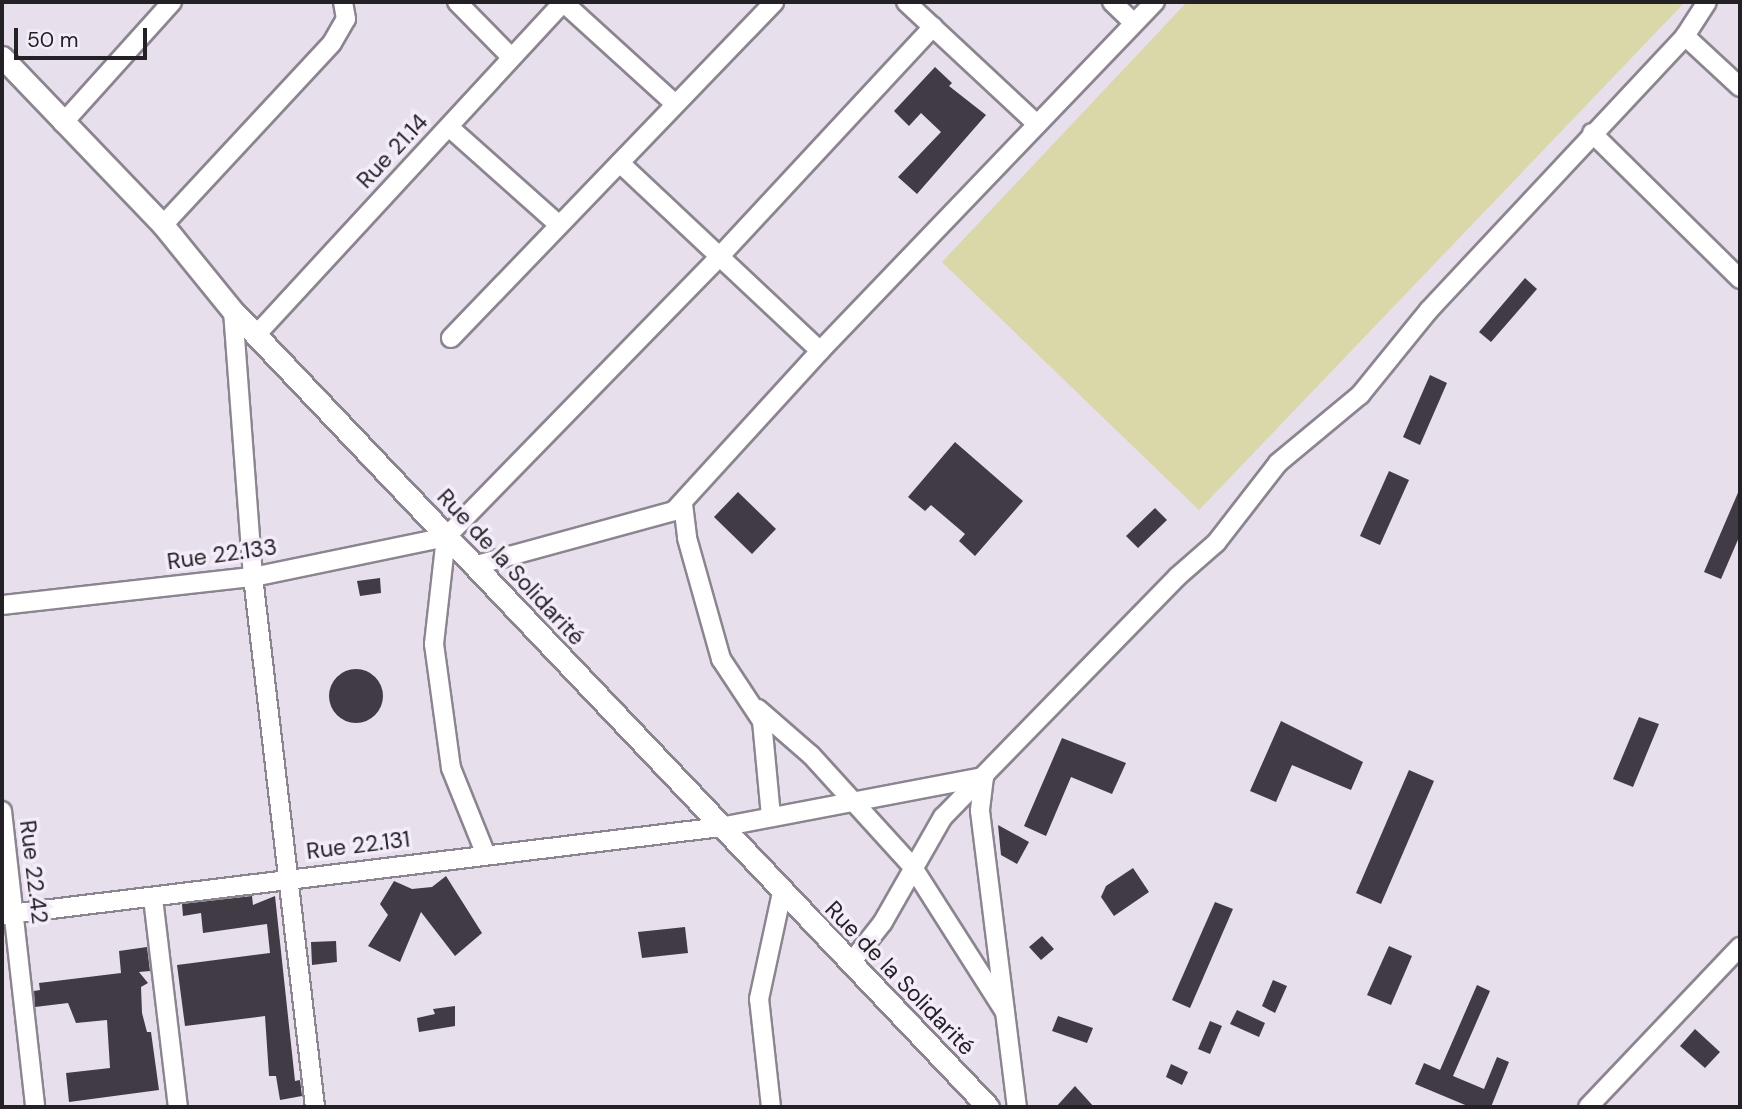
<!DOCTYPE html>
<html>
<head>
<meta charset="utf-8">
<style>
  body { margin:0 }
  #map { position:relative; width:1742px; height:1109px; overflow:hidden; background:#e7dfec; font-family:"DM Sans",sans-serif }
  div>[style] { position:absolute }
  .green>* { inset:0; background:#dad7a8 }
  .building>* { inset:0; background:#413b45 }
  .round { border-radius:50% }
  .roads { filter:drop-shadow(2px 0 #8c8590) drop-shadow(-2px 0 #8c8590) drop-shadow(0 2px #8c8590) drop-shadow(0 -2px #8c8590) }
  .minor>* { height:18px; margin:-9px; padding:0 9px; transform-origin:9px; border-radius:9px; background:#fff }
  .tertiary>* { height:21px; margin:-10.5px; padding:0 10.5px; transform-origin:10.5px; border-radius:10.5px; background:#fff }
  span { translate:-50% -50%; white-space:nowrap; text-align:center; line-height:1.15; -webkit-text-stroke:7px #f4ecf9; paint-order:stroke }
  .street-label { font-size:23px; color:#242126 }
  .frame { position:absolute; inset:0; border:4px solid #242126; pointer-events:none }
  .scale { position:absolute; left:14px; top:28px; width:133px; height:32px; box-sizing:border-box; border:4px solid #242126; border-top:0; padding-left:9px; font-size:21px; line-height:24px; white-space:nowrap; color:#242126; -webkit-text-stroke:5px #f4ecf9; paint-order:stroke }
</style>
</head>
<body>
<div id="map">
  <div class="green">
    <div style="clip-path:polygon(1187px 2px,1685px 2px,1199px 510px,942px 262px)"></div>
  </div>
  <div class="building">
    <div style="clip-path:polygon(935px 67px,952px 83px,949px 86px,986px 115px,917px 194px,898px 177px,941px 132px,921px 113px,909px 126px,894px 111px)"></div>
    <div style="clip-path:polygon(1525px 278px,1537px 289px,1491px 342px,1479px 332px)"></div>
    <div style="clip-path:polygon(1430px 375px,1447px 383px,1420px 445px,1403px 437px)"></div>
    <div style="clip-path:polygon(955px 442px,1023px 501px,975px 556px,959px 541px,965px 534px,931px 505px,925px 511px,908px 497px)"></div>
    <div style="clip-path:polygon(1389px 471px,1409px 480px,1380px 545px,1360px 536px)"></div>
    <div style="clip-path:polygon(1740px 488px,1740px 535px,1721px 579px,1704px 572px)"></div>
    <div style="clip-path:polygon(738px 492px,776px 529px,752px 554px,714px 517px)"></div>
    <div style="clip-path:polygon(1155px 508px,1167px 520px,1138px 548px,1126px 536px)"></div>
    <div style="clip-path:polygon(380px 578px,381px 593px,360px 596px,357px 581px)"></div>
    <div class="round" style="left:329px;top:669px;width:54px;height:54px"></div>
    <div style="clip-path:polygon(1639px 717px,1659px 724px,1633px 787px,1613px 779px)"></div>
    <div style="clip-path:polygon(1281px 721px,1363px 762px,1351px 790px,1292px 765px,1276px 802px,1250px 791px)"></div>
    <div style="clip-path:polygon(1062px 738px,1126px 763px,1112px 794px,1071px 777px,1046px 836px,1024px 826px)"></div>
    <div style="clip-path:polygon(1409px 770px,1434px 781px,1381px 904px,1356px 893px)"></div>
    <div style="clip-path:polygon(998px 825px,1029px 842px,1017px 864px,1001px 855px)"></div>
    <div style="clip-path:polygon(1133px 868px,1149px 892px,1114px 916px,1101px 897px,1106px 886px)"></div>
    <div style="clip-path:polygon(446px 876px,482px 933px,455px 956px,421px 912px,400px 962px,368px 946px,388px 915px,380px 904px,394px 881px,412px 889px,432px 887px)"></div>
    <div style="clip-path:polygon(252px 896px,253px 905px,275px 896px,295px 1081px,300px 1080px,302px 1096px,280px 1100px,276px 1076px,269px 1076px,265px 1016px,185px 1026px,177px 965px,270px 953px,267px 924px,203px 933px,201px 913px,183px 916px,182px 904px)"></div>
    <div style="clip-path:polygon(1215px 902px,1233px 909px,1190px 1008px,1172px 1000px)"></div>
    <div style="clip-path:polygon(685px 927px,688px 953px,642px 958px,638px 932px)"></div>
    <div style="clip-path:polygon(1042px 936px,1054px 949px,1041px 960px,1029px 947px)"></div>
    <div style="clip-path:polygon(336px 941px,337px 962px,312px 965px,311px 942px)"></div>
    <div style="clip-path:polygon(1389px 946px,1412px 956px,1391px 1005px,1367px 995px)"></div>
    <div style="clip-path:polygon(147px 947px,150px 971px,139px 972px,148px 983px,141px 987px,142px 1013px,147px 1032px,151px 1032px,159px 1090px,69px 1102px,66px 1073px,110px 1068px,107px 1020px,76px 1023px,68px 1003px,35px 1007px,34px 991px,40px 990px,39px 983px,121px 973px,119px 951px)"></div>
    <div style="clip-path:polygon(1273px 980px,1287px 986px,1275px 1013px,1262px 1006px)"></div>
    <div style="clip-path:polygon(1477px 985px,1490px 991px,1453px 1076px,1484px 1089px,1497px 1057px,1509px 1062px,1491px 1107px,1470px 1107px,1415px 1084px,1424px 1063px,1440px 1070px)"></div>
    <div style="clip-path:polygon(455px 1006px,455px 1026px,419px 1032px,417px 1018px,435px 1014px,433px 1009px)"></div>
    <div style="clip-path:polygon(1237px 1010px,1265px 1023px,1259px 1037px,1230px 1024px)"></div>
    <div style="clip-path:polygon(1058px 1016px,1093px 1028px,1087px 1043px,1052px 1031px)"></div>
    <div style="clip-path:polygon(1210px 1021px,1222px 1026px,1210px 1054px,1198px 1049px)"></div>
    <div style="clip-path:polygon(1695px 1029px,1720px 1052px,1705px 1068px,1680px 1046px)"></div>
    <div style="clip-path:polygon(1171px 1064px,1188px 1072px,1182px 1085px,1166px 1077px)"></div>
    <div style="clip-path:polygon(1075px 1086px,1094px 1107px,1056px 1107px)"></div>
  </div>
  <div class="roads">
    <div class="minor">
      <div style="left:457px;top:2px;width:76px;rotate:45.5deg"></div>
      <div style="left:563px;top:2px;width:150px;rotate:42.3deg"></div>
      <div style="left:906px;top:2px;width:179px;rotate:43deg"></div>
      <div style="left:1112px;top:2px;width:30px;rotate:44deg"></div>
      <div style="left:1685px;top:36px;width:75px;rotate:42.8deg"></div>
      <div style="left:63px;top:123px;width:163px;rotate:-48deg"></div>
      <div style="left:449px;top:127px;width:147px;rotate:41.7deg"></div>
      <div style="left:1592px;top:133px;width:208px;rotate:44.6deg"></div>
      <div style="left:620px;top:163px;width:274px;rotate:43.2deg"></div>
      <div style="left:163px;top:225px;width:248px;rotate:-47.1deg"></div>
      <div style="left:332px;top:43px;width:28px;rotate:-60deg"></div>
      <div style="left:346px;top:19px;width:17px;rotate:-100deg"></div>
      <div style="left:233px;top:311px;width:267px;rotate:85.7deg"></div>
      <div style="left:253px;top:577px;width:534px;rotate:83.33deg"></div>
      <div style="left:257px;top:334px;width:452px;rotate:-47.3deg"></div>
      <div style="left:451px;top:338px;width:466px;rotate:-46.1deg"></div>
      <div style="left:683px;top:504px;width:34px;rotate:83deg"></div>
      <div style="left:687px;top:538px;width:126px;rotate:74.3deg"></div>
      <div style="left:721px;top:659px;width:74px;rotate:56.5deg"></div>
      <div style="left:762px;top:721px;width:96px;rotate:84.6deg"></div>
      <div style="left:473px;top:566px;width:208px;rotate:-15.3deg"></div>
      <div style="left:674px;top:511px;width:217px;rotate:-47.6deg"></div>
      <div style="left:820px;top:351px;width:484px;rotate:-46.2deg"></div>
      <div style="left:2px;top:605px;width:253px;rotate:-6.4deg"></div>
      <div style="left:253px;top:577px;width:197px;rotate:-11.7deg"></div>
      <div style="left:758px;top:709px;width:70px;rotate:41deg"></div>
      <div style="left:811px;top:755px;width:150px;rotate:47.7deg"></div>
      <div style="left:912px;top:866px;width:173px;rotate:57.5deg"></div>
      <div style="left:984px;top:777px;width:34px;rotate:97deg"></div>
      <div style="left:980px;top:811px;width:298px;rotate:82.9deg"></div>
      <div style="left:2px;top:811px;width:298px;rotate:83.6deg"></div>
      <div style="left:486px;top:855px;width:94px;rotate:-111.9deg"></div>
      <div style="left:451px;top:768px;width:125px;rotate:-97.8deg"></div>
      <div style="left:434px;top:644px;width:108px;rotate:-83.6deg"></div>
      <div style="left:446px;top:537px;width:392px;rotate:-45.7deg"></div>
      <div style="left:720px;top:256px;width:313px;rotate:-47.1deg"></div>
      <div style="left:153px;top:898px;width:210px;rotate:83.2deg"></div>
      <div style="left:2px;top:915px;width:724px;rotate:-6.98deg"></div>
      <div style="left:721px;top:827px;width:268px;rotate:-10.8deg"></div>
      <div style="left:850px;top:964px;width:53px;rotate:-51.8deg"></div>
      <div style="left:883px;top:922px;width:121px;rotate:-60.3deg"></div>
      <div style="left:943px;top:817px;width:335px;rotate:-45.7deg"></div>
      <div style="left:1177px;top:577px;width:52px;rotate:-41.1deg"></div>
      <div style="left:1216px;top:543px;width:101px;rotate:-52.2deg"></div>
      <div style="left:1278px;top:463px;width:107px;rotate:-39.7deg"></div>
      <div style="left:1360px;top:395px;width:109px;rotate:-50.9deg"></div>
      <div style="left:1429px;top:310px;width:375px;rotate:-46.9deg"></div>
      <div style="left:1685px;top:36px;width:40px;rotate:-57.1deg"></div>
      <div style="left:771px;top:1107px;width:109px;rotate:-96.3deg"></div>
      <div style="left:759px;top:999px;width:108px;rotate:-77.8deg"></div>
      <div style="left:1588px;top:1107px;width:221px;rotate:-46.5deg"></div>
    </div>
    <div class="tertiary">
      <div style="left:2px;top:57px;width:233px;rotate:46.2deg"></div>
      <div style="left:163px;top:225px;width:111px;rotate:50.9deg"></div>
      <div style="left:233px;top:311px;width:1097px;rotate:46.51deg"></div>
    </div>
  </div>
  <div class="street-label">
    <span style="left:392px;top:151px;rotate:-47deg">Rue 21.14</span>
    <span style="left:222px;top:554px;rotate:-8deg">Rue 22.133</span>
    <span style="left:511px;top:567px;rotate:47deg">Rue de la Solidarité</span>
    <span style="left:358px;top:845px;rotate:-7deg">Rue 22.131</span>
    <span style="left:34px;top:872px;rotate:83deg">Rue 22.42</span>
    <span style="left:900px;top:978px;rotate:46deg">Rue de la Solidarité</span>
  </div>
  <div class="frame"></div>
  <div class="scale">50 m</div>
</div>
</body>
</html>
